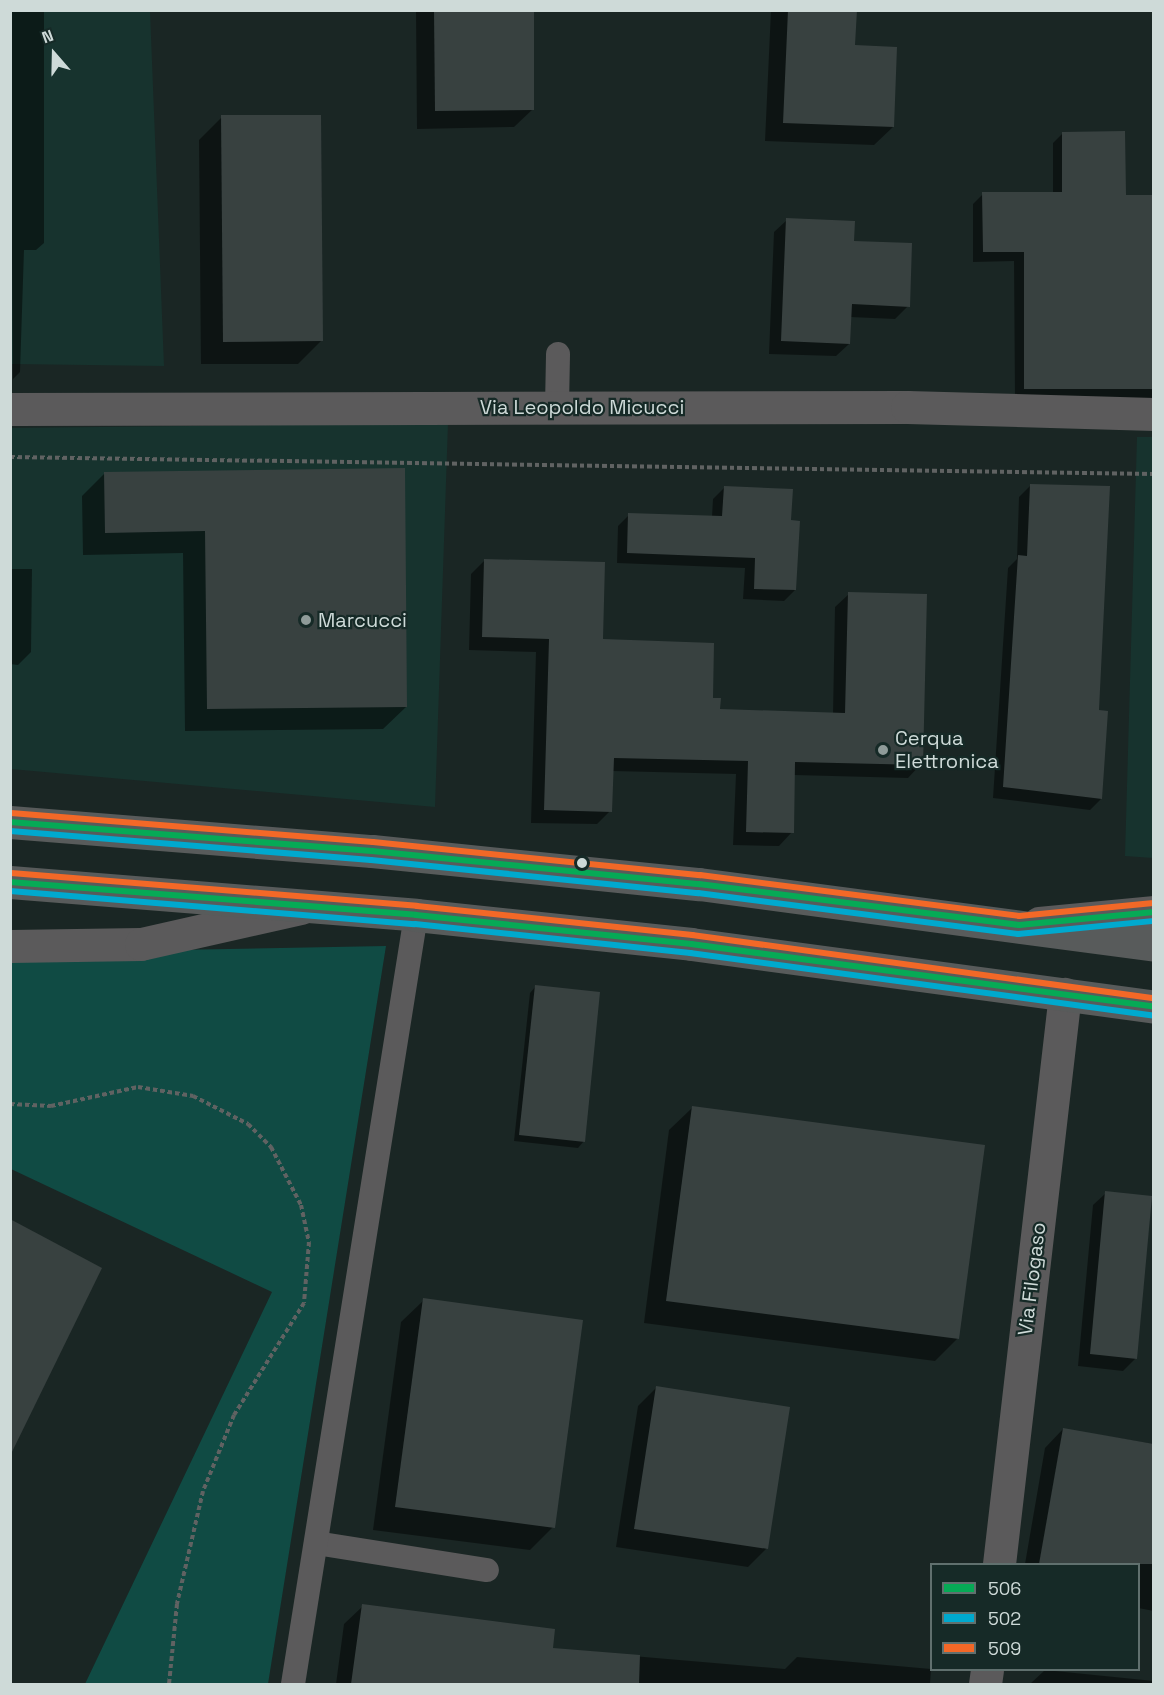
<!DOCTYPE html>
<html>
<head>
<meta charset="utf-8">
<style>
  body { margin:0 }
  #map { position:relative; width:1164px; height:1695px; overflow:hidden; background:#1a2624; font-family:"Space Grotesk",sans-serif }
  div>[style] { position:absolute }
  .built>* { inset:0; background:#17332e }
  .green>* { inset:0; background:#104b44 }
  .shadow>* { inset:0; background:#0007 }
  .building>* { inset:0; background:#384140 }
  .path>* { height:4px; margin-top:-2px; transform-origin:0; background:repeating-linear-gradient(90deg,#606262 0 4.5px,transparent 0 7.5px) }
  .service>* { height:24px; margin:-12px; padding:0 12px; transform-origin:12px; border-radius:12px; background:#5b5a5b }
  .minor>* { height:33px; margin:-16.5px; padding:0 16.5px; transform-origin:16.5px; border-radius:16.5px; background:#5b5a5b }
  .tertiary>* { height:33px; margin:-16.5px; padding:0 16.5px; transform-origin:16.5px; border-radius:16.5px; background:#5b5a5b }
  .primary>* { height:33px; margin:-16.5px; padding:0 16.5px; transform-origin:16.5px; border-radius:16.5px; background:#585b5b }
  .bus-1>* { height:6px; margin:-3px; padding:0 3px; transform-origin:3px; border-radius:3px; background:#06aa56 }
  .bus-2>* { height:6px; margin:-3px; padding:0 3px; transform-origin:3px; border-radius:3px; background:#00a9ce }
  .bus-3>* { height:6px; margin:-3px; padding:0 3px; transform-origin:3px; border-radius:3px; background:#f36827 }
  .dots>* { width:16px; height:16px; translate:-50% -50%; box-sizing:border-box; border:3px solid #162a27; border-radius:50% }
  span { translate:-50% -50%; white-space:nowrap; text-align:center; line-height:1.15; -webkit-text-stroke:4.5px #162a27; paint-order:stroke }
  .street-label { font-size:20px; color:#cedad8 }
  .poi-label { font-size:20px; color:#cedad8 }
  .left { translate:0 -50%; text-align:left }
  .frame { position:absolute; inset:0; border:12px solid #cedad8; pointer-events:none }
  .legend { position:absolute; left:930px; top:1563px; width:210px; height:108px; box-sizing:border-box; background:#162a27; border:2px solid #60706e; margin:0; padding:8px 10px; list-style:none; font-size:18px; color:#cedad8 }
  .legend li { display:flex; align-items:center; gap:12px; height:30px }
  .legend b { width:30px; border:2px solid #60706e }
  .north { position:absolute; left:24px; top:24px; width:60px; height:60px; -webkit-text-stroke:4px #162a27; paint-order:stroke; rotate:340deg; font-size:16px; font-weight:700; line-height:24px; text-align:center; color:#cedad8 }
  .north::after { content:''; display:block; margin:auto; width:21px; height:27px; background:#cedad8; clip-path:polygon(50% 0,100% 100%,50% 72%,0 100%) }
</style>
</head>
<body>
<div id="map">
  <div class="built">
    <div style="clip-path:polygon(11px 10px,150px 11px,164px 366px,11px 364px)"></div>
    <div style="clip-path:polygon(448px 423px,435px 807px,11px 769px,10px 428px)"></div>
    <div style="clip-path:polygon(1137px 437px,1154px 437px,1153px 858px,1125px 856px)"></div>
  </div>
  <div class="green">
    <div style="clip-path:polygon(386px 946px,268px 1684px,85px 1684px,272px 1292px,11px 1169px,11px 953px)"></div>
  </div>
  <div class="shadow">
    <div style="clip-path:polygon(10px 10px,44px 10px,44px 243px,36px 250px,24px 250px,20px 372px,13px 379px)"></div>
    <div style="clip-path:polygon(416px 10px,532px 10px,533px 109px,514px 127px,417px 129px)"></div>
    <div style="clip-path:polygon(771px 10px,855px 10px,853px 47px,893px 127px,874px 145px,765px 141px)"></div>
    <div style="clip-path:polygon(222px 117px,321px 341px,298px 364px,201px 364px,199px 140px)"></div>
    <div style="clip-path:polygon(1063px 133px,1124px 197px,1154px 197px,1154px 398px,1015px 399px,1014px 261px,973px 262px,973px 204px,983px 194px,1053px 193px,1053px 143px)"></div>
    <div style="clip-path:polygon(787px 220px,853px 243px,908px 306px,895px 319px,850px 317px,849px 344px,836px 356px,769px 354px,774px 232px)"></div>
    <div style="clip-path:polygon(403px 469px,406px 707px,383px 729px,185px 731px,183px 553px,83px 555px,82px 496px,105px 473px)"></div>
    <div style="clip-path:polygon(1030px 486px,1098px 711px,1101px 799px,1090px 810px,993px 798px,1008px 568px,1017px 559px,1019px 497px)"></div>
    <div style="clip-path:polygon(724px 488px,790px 522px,795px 590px,784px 601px,743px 599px,745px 568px,617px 563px,618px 526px,629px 515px,712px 517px,713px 499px)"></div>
    <div style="clip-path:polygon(485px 560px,601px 640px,711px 699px,719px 711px,833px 714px,835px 607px,849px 594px,921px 764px,908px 778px,794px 775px,792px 832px,779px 846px,733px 845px,736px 774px,612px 771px,610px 811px,597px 824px,531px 823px,536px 652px,469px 650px,471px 574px)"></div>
    <div style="clip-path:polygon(10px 569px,32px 569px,31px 652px,18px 665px,10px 664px)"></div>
    <div style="clip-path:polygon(536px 986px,584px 1141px,578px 1148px,514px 1141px,530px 993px)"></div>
    <div style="clip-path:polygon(692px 1108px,958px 1338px,935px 1361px,644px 1323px,669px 1130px)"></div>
    <div style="clip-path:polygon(1106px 1193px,1136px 1358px,1123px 1371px,1078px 1366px,1093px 1205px)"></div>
    <div style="clip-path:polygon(424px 1300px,553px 1527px,530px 1550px,373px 1530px,401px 1322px)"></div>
    <div style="clip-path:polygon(656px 1388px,767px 1548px,748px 1567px,616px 1547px,638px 1406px)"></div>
    <div style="clip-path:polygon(1063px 1429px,1154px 1444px,1154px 1611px,1138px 1608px,1138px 1564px,1025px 1564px,1045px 1448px)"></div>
    <div style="clip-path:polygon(363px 1606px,551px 1649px,785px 1669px,797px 1657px,931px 1669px,930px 1684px,336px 1684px,344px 1624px)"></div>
    <div style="clip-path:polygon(1045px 1670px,1154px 1681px,1154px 1684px,1030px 1684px)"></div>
  </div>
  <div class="building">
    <div style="clip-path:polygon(434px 10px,534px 10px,534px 110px,435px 111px)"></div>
    <div style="clip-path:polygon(788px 10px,857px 10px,855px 45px,897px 47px,894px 127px,783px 123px)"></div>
    <div style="clip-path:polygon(221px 115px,321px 115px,323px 341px,223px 342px)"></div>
    <div style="clip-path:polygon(1125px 131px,1126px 195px,1154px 195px,1154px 389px,1024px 389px,1024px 252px,983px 252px,982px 192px,1062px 192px,1062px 132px)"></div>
    <div style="clip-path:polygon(786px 218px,855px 221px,854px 241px,912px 243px,910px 307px,852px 304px,850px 344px,781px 341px)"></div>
    <div style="clip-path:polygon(405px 468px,407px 707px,207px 709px,205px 531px,105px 533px,104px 472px)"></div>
    <div style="clip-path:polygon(1030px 484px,1110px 486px,1099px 710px,1108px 711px,1102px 799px,1003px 787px,1018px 555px,1027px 556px)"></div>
    <div style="clip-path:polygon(724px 486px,793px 489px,791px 520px,800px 521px,796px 590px,754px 589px,755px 558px,627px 553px,628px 513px,722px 516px)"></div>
    <div style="clip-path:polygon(484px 559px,605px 562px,603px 639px,714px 643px,713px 698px,721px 698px,720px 709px,845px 713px,848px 592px,927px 594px,923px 765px,795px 762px,794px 833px,746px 832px,748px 761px,614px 758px,612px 812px,544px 810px,549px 639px,482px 637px)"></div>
    <div style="clip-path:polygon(535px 985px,600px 992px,585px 1142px,519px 1135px)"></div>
    <div style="clip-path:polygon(692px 1106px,985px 1145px,959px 1339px,666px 1301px)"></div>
    <div style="clip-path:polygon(1105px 1191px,1152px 1196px,1137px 1359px,1090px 1354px)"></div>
    <div style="clip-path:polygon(10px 1219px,102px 1268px,10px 1456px)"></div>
    <div style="clip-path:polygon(423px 1298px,583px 1320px,555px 1528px,395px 1507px)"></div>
    <div style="clip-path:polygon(656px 1386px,790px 1407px,768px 1549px,634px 1529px)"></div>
    <div style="clip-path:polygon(1063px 1428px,1154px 1444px,1154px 1564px,1039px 1564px)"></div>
    <div style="clip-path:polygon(362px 1604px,555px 1629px,553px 1648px,640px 1655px,639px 1684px,351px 1684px)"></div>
  </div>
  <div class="path">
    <div style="left:10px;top:457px;width:1144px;rotate:0.85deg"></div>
    <div style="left:10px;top:1104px;width:41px;rotate:2.8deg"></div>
    <div style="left:51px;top:1106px;width:89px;rotate:-12.3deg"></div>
    <div style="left:138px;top:1087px;width:56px;rotate:9.3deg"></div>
    <div style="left:193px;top:1096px;width:62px;rotate:27deg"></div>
    <div style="left:248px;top:1124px;width:33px;rotate:45deg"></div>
    <div style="left:271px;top:1147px;width:65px;rotate:62.7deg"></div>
    <div style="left:301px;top:1205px;width:38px;rotate:78deg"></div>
    <div style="left:309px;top:1242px;width:61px;rotate:94.7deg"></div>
    <div style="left:304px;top:1303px;width:132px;rotate:122deg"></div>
    <div style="left:234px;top:1415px;width:82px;rotate:112.2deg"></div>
    <div style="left:203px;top:1491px;width:116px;rotate:103deg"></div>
    <div style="left:177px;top:1604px;width:80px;rotate:95.7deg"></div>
  </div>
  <div class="service">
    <div style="left:557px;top:407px;width:53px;rotate:-88.9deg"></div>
    <div style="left:316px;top:1543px;width:173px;rotate:9deg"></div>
    <div style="left:293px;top:1684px;width:779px;rotate:-80.91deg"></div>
  </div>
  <div class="minor">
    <div style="left:10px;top:409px;width:897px;rotate:-0.13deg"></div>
    <div style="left:907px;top:407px;width:247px;rotate:1.6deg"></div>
    <div style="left:10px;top:946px;width:131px;rotate:-0.9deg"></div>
    <div style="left:141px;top:944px;width:164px;rotate:-12.7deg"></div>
    <div style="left:999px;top:1564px;width:574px;rotate:-83.4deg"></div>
    <div style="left:985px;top:1684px;width:14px;rotate:-82deg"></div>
  </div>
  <div class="tertiary">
    <div style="left:1039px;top:923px;width:116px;rotate:-5.5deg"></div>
  </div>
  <div class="primary">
    <div style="left:10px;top:822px;width:363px;rotate:4.6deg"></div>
    <div style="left:372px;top:851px;width:329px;rotate:5.8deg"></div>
    <div style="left:699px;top:884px;width:459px;rotate:7.6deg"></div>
    <div style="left:10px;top:882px;width:407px;rotate:4.6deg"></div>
    <div style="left:416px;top:915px;width:277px;rotate:6deg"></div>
    <div style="left:691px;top:944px;width:467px;rotate:7.7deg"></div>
  </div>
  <div class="bus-1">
    <div style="left:10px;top:822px;width:363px;rotate:4.6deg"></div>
    <div style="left:372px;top:851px;width:329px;rotate:5.8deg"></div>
    <div style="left:699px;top:884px;width:323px;rotate:7.3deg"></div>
    <div style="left:1019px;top:925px;width:136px;rotate:-5.5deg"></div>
    <div style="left:10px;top:882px;width:407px;rotate:4.6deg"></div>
    <div style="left:416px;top:915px;width:277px;rotate:6deg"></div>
    <div style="left:691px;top:944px;width:467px;rotate:7.7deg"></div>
  </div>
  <div class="bus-2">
    <div style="left:10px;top:831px;width:362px;rotate:4.6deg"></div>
    <div style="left:371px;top:860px;width:329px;rotate:5.8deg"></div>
    <div style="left:698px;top:893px;width:323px;rotate:7.3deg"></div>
    <div style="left:1018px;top:934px;width:137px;rotate:-5.5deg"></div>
    <div style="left:10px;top:891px;width:406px;rotate:4.7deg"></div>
    <div style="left:415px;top:924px;width:277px;rotate:6deg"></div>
    <div style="left:690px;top:953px;width:467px;rotate:7.7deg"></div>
  </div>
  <div class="bus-3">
    <div style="left:11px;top:813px;width:363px;rotate:4.6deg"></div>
    <div style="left:373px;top:842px;width:329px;rotate:5.8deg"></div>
    <div style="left:700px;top:875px;width:322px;rotate:7.3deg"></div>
    <div style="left:1019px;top:916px;width:135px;rotate:-5.5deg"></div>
    <div style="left:11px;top:873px;width:407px;rotate:4.6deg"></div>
    <div style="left:417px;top:906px;width:277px;rotate:6deg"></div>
    <div style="left:692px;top:935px;width:466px;rotate:7.8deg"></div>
  </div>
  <div class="dots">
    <div style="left:306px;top:620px;background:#8f9b99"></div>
    <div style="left:883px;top:750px;background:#8f9b99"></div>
    <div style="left:582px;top:863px;background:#cedad8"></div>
  </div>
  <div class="street-label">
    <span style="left:582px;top:407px">Via Leopoldo Micucci</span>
    <span style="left:1032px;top:1279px;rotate:-83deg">Via Filogaso</span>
  </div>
  <div class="poi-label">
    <span class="left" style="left:318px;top:620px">Marcucci</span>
    <span class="left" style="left:895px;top:750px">Cerqua<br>Elettronica</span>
  </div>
  <div class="frame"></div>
  <ul class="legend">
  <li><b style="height:8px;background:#06aa56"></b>506</li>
  <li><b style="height:8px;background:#00a9ce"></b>502</li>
  <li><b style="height:8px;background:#f36827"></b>509</li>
  </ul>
  <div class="north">N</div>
</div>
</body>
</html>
